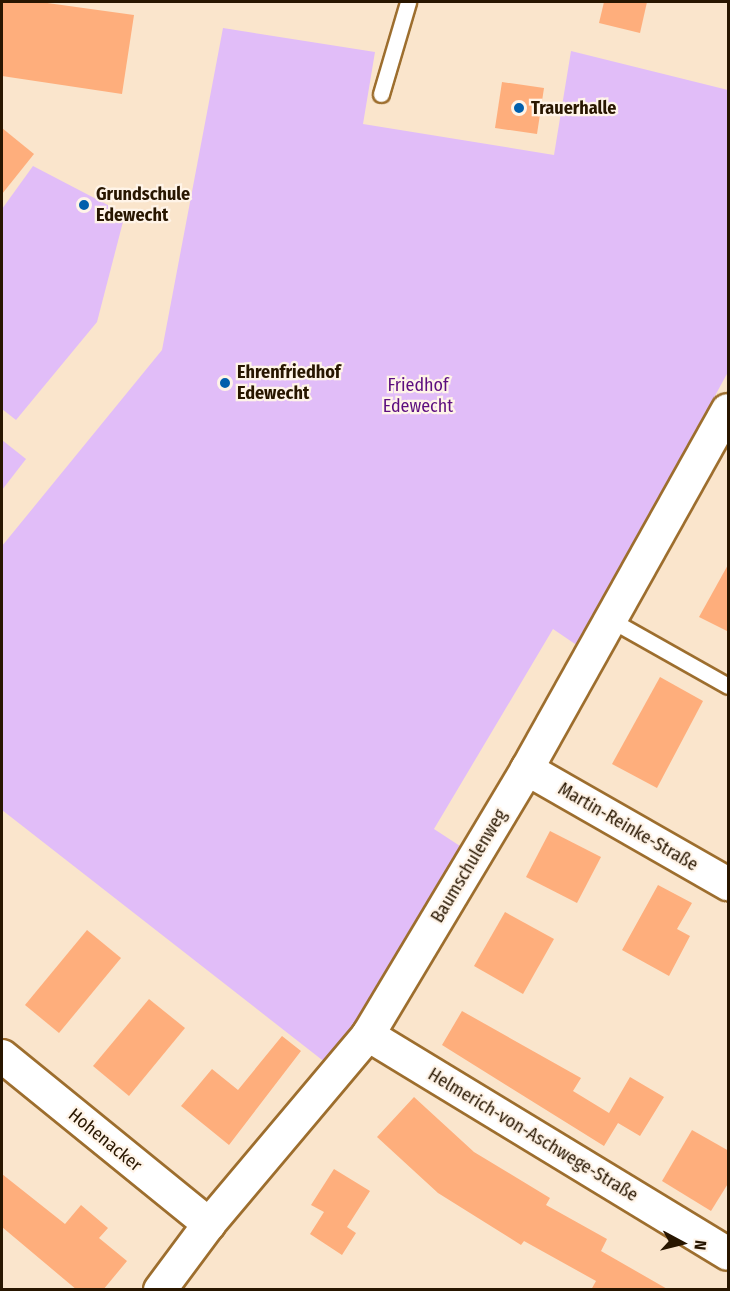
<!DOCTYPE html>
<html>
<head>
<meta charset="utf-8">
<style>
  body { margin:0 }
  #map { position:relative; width:730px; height:1291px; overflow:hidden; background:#fae5cc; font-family:"Fira Sans Condensed",sans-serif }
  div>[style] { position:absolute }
  .green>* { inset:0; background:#e1bdf8 }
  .building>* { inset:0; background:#feae7c }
  .roads { filter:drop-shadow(2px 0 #9d6e2e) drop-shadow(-2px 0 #9d6e2e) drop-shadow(0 2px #9d6e2e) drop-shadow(0 -2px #9d6e2e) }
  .lane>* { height:15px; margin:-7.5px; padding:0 7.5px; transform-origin:7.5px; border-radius:7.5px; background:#fff }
  .street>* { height:32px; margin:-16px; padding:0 16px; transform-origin:16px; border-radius:16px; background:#fff }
  .dots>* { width:16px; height:16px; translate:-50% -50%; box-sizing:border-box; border:3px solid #fff4e8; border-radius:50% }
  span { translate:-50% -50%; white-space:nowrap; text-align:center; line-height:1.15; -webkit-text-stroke:4.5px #fff4e8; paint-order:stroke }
  .poi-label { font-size:18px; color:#281600; font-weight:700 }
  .left { translate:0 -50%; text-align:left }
  .park-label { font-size:18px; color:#5d0e7f }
  .street-label { font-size:18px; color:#281600 }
  .frame { position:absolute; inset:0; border:3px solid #281600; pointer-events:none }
  .north { position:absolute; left:652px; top:1213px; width:60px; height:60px; -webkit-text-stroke:4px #fff4e8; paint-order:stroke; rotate:97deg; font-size:16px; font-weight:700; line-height:24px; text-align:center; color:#281600 }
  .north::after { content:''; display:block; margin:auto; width:21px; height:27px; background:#281600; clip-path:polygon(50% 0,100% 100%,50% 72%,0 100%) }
</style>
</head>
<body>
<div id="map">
  <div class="green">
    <div style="clip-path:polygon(223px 28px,375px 52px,363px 124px,554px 155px,571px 51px,728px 90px,728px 372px,578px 646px,553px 629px,434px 829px,460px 846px,374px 997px,326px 1063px,2px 810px,2px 546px,162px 350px)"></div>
    <div style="clip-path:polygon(33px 166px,125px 214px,97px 322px,16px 420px,2px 409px,2px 209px)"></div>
    <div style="clip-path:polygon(2px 440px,26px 459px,2px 490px)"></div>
  </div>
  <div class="building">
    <div style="clip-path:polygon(2px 2px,40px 2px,134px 15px,122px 94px,2px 76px)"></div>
    <div style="clip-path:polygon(604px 2px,647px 2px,640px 33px,599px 23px)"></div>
    <div style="clip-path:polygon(502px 82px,544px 88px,537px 134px,495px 128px)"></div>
    <div style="clip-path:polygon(2px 128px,34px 154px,2px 194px)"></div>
    <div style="clip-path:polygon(729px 563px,729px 632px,699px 617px)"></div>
    <div style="clip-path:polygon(660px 677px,703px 701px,657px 788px,612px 764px)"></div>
    <div style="clip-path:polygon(550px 831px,601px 857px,577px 903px,526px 877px)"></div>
    <div style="clip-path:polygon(658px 885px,692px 903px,677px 929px,690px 936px,669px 976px,622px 950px)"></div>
    <div style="clip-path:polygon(505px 912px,554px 939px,523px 994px,474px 966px)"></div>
    <div style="clip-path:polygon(87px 930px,121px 958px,59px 1033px,25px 1005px)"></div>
    <div style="clip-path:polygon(149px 999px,185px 1028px,129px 1096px,93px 1066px)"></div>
    <div style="clip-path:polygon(462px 1011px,581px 1078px,573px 1091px,609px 1113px,630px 1077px,664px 1097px,640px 1136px,618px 1123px,604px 1146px,442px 1045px)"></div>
    <div style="clip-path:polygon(282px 1036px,301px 1051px,229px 1145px,181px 1106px,212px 1069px,238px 1090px)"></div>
    <div style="clip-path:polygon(414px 1097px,474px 1152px,550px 1198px,546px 1205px,607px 1239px,601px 1251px,669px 1290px,591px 1290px,596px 1281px,524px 1241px,521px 1245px,438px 1193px,377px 1137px)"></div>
    <div style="clip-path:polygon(692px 1130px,729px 1151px,729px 1182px,711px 1211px,662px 1181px)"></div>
    <div style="clip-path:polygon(334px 1169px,370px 1191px,347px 1227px,356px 1233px,342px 1255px,310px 1234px,324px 1212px,311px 1205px)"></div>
    <div style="clip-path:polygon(2px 1174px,65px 1224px,81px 1205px,108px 1228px,99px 1238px,127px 1261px,103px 1290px,77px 1290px,2px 1227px)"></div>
  </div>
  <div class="roads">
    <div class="lane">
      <div style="left:381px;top:94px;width:96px;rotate:-73.6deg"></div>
      <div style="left:611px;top:620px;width:134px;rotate:29.4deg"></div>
    </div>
    <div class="street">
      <div style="left:527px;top:769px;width:232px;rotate:29.8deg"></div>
      <div style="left:368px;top:1035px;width:421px;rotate:31.3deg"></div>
      <div style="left:2px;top:1056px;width:267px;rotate:39.1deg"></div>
      <div style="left:160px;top:1290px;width:82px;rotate:-53.4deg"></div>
      <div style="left:209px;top:1224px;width:247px;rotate:-49.9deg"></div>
      <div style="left:368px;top:1035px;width:310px;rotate:-59.1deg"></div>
      <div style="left:527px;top:769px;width:411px;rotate:-60.8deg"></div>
    </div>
  </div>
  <div class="dots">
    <div style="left:519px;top:108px;background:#025fac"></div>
    <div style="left:84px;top:205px;background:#025fac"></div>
    <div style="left:225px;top:383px;background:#025fac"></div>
  </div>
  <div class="poi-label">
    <span class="left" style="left:531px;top:108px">Trauerhalle</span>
    <span class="left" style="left:96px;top:205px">Grundschule<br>Edewecht</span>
    <span class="left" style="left:237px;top:383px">Ehrenfriedhof<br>Edewecht</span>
  </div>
  <div class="park-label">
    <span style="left:418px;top:396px">Friedhof<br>Edewecht</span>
  </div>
  <div class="street-label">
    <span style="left:628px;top:827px;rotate:30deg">Martin-Reinke-Straße</span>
    <span style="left:469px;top:866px;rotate:-59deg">Baumschulenweg</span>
    <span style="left:533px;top:1135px;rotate:31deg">Helmerich-von-Aschwege-Straße</span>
    <span style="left:105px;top:1140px;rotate:39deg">Hohenacker</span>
  </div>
  <div class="frame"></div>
  <div class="north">N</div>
</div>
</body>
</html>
